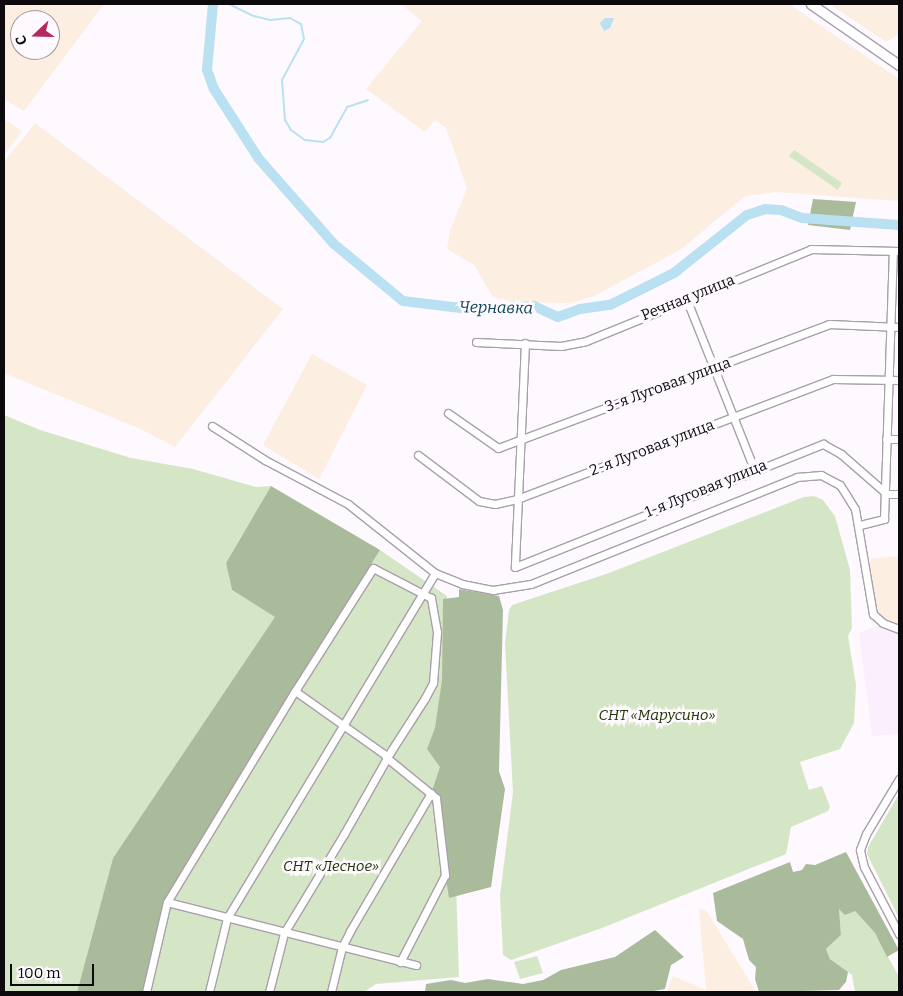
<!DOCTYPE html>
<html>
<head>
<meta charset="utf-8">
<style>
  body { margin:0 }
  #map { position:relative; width:903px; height:996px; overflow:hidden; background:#fdf9fe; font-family:Bitter,serif }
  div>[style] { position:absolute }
  .built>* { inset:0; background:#fbeefd }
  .industrial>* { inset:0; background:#fceee0 }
  .green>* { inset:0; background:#d5e6c7 }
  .forest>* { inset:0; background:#aabb9b }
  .water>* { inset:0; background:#b9e1f2 }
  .stream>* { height:2px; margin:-1px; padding:0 1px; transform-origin:1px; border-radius:1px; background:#b9e1f2 }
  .river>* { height:10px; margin:-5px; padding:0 5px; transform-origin:5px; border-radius:5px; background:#b9e1f2 }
  .roads { filter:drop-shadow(1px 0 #a99fab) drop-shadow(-1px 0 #a99fab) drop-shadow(0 1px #a99fab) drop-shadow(0 -1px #a99fab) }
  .street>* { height:7px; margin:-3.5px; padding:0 3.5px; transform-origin:3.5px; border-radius:3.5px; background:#fff }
  .secondary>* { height:9px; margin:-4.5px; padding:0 4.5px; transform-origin:4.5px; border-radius:4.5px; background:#fff }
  span { translate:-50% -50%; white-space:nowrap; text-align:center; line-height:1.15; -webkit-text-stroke:5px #fdf9fe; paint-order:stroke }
  .street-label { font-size:15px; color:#0d0a0e }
  .park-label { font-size:15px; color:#203603; font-style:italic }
  .water-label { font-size:16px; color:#0d4457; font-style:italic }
  .frame { position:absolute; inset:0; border:5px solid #0d0a0e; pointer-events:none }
  .north { position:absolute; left:10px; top:10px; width:50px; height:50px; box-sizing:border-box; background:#fdf9fe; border:1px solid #9d999e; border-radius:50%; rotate:249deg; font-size:14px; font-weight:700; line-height:20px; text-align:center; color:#0d0a0e }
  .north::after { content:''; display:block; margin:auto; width:18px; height:22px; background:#b52963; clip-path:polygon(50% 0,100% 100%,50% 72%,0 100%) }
  .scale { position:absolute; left:10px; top:964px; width:84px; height:22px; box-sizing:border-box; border:2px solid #0d0a0e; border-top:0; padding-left:6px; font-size:15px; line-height:18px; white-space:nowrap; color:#0d0a0e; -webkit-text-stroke:4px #fdf9fe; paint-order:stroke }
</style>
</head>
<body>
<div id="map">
  <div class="built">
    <div style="clip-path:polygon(881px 624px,899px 631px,899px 734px,872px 736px,859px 633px)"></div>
  </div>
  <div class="industrial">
    <div style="clip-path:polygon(evenodd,4px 4px,104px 4px,24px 111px,4px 99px,4px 4px,20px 20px,50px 20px,50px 50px,20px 50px,20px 20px)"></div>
    <div style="clip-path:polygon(401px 4px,789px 4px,899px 79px,899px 201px,776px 192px,745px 196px,680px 250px,594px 296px,570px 303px,512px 302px,493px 297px,474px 265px,447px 249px,450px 231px,467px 188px,446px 128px,435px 120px,425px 132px,366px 89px,422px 21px)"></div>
    <div style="clip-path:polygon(830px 4px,899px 4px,899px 34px,886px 42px)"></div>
    <div style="clip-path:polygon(4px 119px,22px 131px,4px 155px)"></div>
    <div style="clip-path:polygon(35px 123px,283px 309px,175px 447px,138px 428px,4px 373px,4px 162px)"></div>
    <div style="clip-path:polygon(312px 354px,367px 385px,319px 479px,263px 445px)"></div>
    <div style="clip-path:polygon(899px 556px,899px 626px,883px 620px,875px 612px,870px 559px)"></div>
    <div style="clip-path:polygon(699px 909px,706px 910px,756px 992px,666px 992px,673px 976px,706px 990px)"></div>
  </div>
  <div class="green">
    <div style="clip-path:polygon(794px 150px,842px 183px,838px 190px,789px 156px)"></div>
    <div style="clip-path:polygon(4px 415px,40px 430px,131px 458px,193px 469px,256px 487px,271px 486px,226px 563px,232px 590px,276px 617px,113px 858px,77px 992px,4px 992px)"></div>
    <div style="clip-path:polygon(814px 496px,823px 500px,835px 516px,850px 570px,852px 628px,848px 636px,856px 685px,854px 723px,840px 749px,800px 762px,809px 790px,822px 786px,830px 807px,828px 811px,791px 827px,786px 854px,602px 928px,511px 960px,503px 955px,500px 895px,513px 792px,505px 644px,509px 610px,512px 605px,609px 573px,804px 497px)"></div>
    <div style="clip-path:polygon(380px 550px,447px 596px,459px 977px,376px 984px,364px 992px,144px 992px,168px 897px)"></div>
    <div style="clip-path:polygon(899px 794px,899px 918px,867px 854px,868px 847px)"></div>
    <div style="clip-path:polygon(839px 909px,855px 911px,875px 933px,899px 977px,899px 992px,855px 992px,852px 975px,830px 959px,826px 949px,841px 935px)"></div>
    <div style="clip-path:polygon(537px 956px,543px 973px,520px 979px,514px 962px)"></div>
  </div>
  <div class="forest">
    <div style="clip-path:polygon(813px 199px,856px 202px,850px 230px,808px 225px)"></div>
    <div style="clip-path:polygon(271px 486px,380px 550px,168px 897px,144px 992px,77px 992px,113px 858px,275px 617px,232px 590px,226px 563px)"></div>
    <div style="clip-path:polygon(459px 589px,499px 596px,503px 610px,499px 771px,505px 789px,491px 887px,449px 898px,432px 791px,440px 767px,427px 749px,435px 728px,442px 680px,443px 599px,459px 597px)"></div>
    <div style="clip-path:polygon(846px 852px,899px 950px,887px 957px,875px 933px,855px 911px,845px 915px,839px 909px,841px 935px,826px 949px,830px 959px,848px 972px,846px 982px,839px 990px,759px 992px,755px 979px,756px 967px,749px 960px,743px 939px,717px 921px,713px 893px,790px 862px,793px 872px,802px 870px,806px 864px,815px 865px)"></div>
    <div style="clip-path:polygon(655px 930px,684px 957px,671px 965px,665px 989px,648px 992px,425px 992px,426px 984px,451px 980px,465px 983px,488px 979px,523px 984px,543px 980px,561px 970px,615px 957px)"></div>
  </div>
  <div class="water">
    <div style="clip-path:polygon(605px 18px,614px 18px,610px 28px,604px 31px,600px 23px)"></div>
  </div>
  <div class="stream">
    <div style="left:229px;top:4px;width:28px;rotate:26deg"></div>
    <div style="left:254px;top:16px;width:16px;rotate:14deg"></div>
    <div style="left:270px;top:20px;width:20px;rotate:-6deg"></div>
    <div style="left:290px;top:18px;width:13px;rotate:29deg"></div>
    <div style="left:301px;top:24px;width:15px;rotate:79deg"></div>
    <div style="left:304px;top:39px;width:47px;rotate:118.2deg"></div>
    <div style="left:282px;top:80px;width:40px;rotate:85.7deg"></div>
    <div style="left:285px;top:120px;width:12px;rotate:59deg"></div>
    <div style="left:291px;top:130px;width:17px;rotate:36deg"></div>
    <div style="left:305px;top:140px;width:18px;rotate:6deg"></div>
    <div style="left:323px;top:142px;width:8px;rotate:-30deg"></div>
    <div style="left:330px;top:138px;width:35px;rotate:-61deg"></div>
    <div style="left:347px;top:107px;width:22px;rotate:-18deg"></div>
  </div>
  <div class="river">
    <div style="left:213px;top:4px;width:66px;rotate:95.2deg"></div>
    <div style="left:207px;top:70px;width:20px;rotate:70deg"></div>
    <div style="left:214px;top:89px;width:83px;rotate:57.3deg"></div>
    <div style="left:259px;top:159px;width:113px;rotate:48.6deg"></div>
    <div style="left:334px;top:244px;width:89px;rotate:39.6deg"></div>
    <div style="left:403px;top:301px;width:75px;rotate:6.9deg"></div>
    <div style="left:477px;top:310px;width:57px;rotate:-4deg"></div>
    <div style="left:534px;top:306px;width:26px;rotate:25deg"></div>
    <div style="left:558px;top:317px;width:23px;rotate:-20deg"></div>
    <div style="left:580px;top:309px;width:30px;rotate:-8deg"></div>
    <div style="left:610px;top:305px;width:72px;rotate:-26.6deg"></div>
    <div style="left:674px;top:273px;width:93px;rotate:-38.5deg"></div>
    <div style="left:747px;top:215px;width:19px;rotate:-18deg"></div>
    <div style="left:765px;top:209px;width:16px;rotate:4deg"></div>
    <div style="left:781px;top:210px;width:22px;rotate:21deg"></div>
    <div style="left:802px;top:218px;width:97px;rotate:4.1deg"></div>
  </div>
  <div class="roads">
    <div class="street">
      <div style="left:686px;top:298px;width:184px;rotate:68.3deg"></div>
      <div style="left:476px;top:342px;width:85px;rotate:2.7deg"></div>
      <div style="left:561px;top:346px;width:25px;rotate:-11deg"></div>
      <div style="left:586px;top:341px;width:243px;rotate:-22.2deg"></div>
      <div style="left:811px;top:249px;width:88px;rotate:1.3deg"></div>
      <div style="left:525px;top:343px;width:224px;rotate:92.6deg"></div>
      <div style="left:515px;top:567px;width:332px;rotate:-21.8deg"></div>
      <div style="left:823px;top:444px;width:21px;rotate:29deg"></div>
      <div style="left:841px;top:454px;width:61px;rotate:41deg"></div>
      <div style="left:887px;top:494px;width:12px"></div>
      <div style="left:448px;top:413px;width:61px;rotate:35deg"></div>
      <div style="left:498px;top:448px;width:353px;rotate:-20.5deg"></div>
      <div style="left:829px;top:324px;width:70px;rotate:2.5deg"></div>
      <div style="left:212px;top:426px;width:63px;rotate:32.7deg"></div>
      <div style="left:265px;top:460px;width:94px;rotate:27.9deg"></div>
      <div style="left:348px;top:504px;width:111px;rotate:38.4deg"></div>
      <div style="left:435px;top:573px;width:29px;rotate:22deg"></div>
      <div style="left:462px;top:584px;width:32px;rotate:11deg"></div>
      <div style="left:493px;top:590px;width:38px;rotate:-9deg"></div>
      <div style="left:531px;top:584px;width:287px;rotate:-21.9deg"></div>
      <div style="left:797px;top:477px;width:24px;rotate:-5deg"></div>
      <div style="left:821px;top:475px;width:21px;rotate:28deg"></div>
      <div style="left:840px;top:485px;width:28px;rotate:58deg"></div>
      <div style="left:855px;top:509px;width:107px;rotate:80.3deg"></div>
      <div style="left:873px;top:614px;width:13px;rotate:42deg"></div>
      <div style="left:883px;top:623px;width:17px;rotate:21deg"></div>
      <div style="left:886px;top:439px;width:13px"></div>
      <div style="left:418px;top:455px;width:76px;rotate:37deg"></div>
      <div style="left:479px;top:501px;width:16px;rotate:11deg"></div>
      <div style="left:495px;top:504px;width:23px;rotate:-13deg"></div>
      <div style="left:517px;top:499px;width:338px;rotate:-20.8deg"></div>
      <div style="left:833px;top:379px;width:66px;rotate:0.9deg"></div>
      <div style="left:860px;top:525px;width:25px;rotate:-14deg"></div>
      <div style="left:884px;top:519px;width:268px;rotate:-88.1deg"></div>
      <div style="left:899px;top:779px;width:64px;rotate:121deg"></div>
      <div style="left:866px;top:834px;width:17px;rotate:111deg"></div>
      <div style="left:860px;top:850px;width:17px;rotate:77deg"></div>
      <div style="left:864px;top:867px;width:76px;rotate:62.4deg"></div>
      <div style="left:167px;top:902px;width:257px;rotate:14.2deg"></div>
      <div style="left:146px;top:992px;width:92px;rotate:-76.9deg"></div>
      <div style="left:167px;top:902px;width:247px;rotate:-58.8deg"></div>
      <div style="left:209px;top:992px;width:76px;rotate:-76.3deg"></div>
      <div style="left:227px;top:918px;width:403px;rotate:-58.9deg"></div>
      <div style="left:269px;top:992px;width:61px;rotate:-75.7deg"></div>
      <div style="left:284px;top:933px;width:116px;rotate:-58.8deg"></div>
      <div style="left:344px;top:834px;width:87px;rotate:-60.5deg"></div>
      <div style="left:387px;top:758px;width:8px;rotate:-60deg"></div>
      <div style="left:391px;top:751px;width:63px;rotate:-57.3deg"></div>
      <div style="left:425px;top:698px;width:17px;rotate:-62deg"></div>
      <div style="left:433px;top:683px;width:51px;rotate:-85.5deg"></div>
      <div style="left:437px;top:632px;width:35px;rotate:-100deg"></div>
      <div style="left:431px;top:598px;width:65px;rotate:-152.7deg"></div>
      <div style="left:373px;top:568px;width:146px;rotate:122.4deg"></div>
      <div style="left:295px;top:691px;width:109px;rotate:35.3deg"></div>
      <div style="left:384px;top:754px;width:5px;rotate:53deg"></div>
      <div style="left:387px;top:758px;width:63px;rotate:39.2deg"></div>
      <div style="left:436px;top:798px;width:78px;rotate:83.3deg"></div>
      <div style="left:445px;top:875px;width:98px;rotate:117.3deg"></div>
      <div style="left:331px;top:992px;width:46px;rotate:-76.3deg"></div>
      <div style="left:342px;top:947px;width:18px;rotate:-63deg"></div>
      <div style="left:350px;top:931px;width:160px;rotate:-59.6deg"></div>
    </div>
    <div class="secondary">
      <div style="left:811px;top:4px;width:107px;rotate:34.7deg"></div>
    </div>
  </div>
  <div class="street-label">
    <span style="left:688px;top:298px;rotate:-22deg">Речная улица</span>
    <span style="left:668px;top:385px;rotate:-20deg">3-я Луговая улица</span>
    <span style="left:652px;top:448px;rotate:-21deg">2-я Луговая улица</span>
    <span style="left:706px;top:489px;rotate:-22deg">1-я Луговая улица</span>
  </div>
  <div class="park-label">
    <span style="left:657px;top:716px">СНТ «Марусино»</span>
    <span style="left:331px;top:867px">СНТ «Лесное»</span>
  </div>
  <div class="water-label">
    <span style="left:496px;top:308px;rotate:1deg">Чернавка</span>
  </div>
  <div class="frame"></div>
  <div class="north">С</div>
  <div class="scale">100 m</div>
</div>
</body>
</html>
